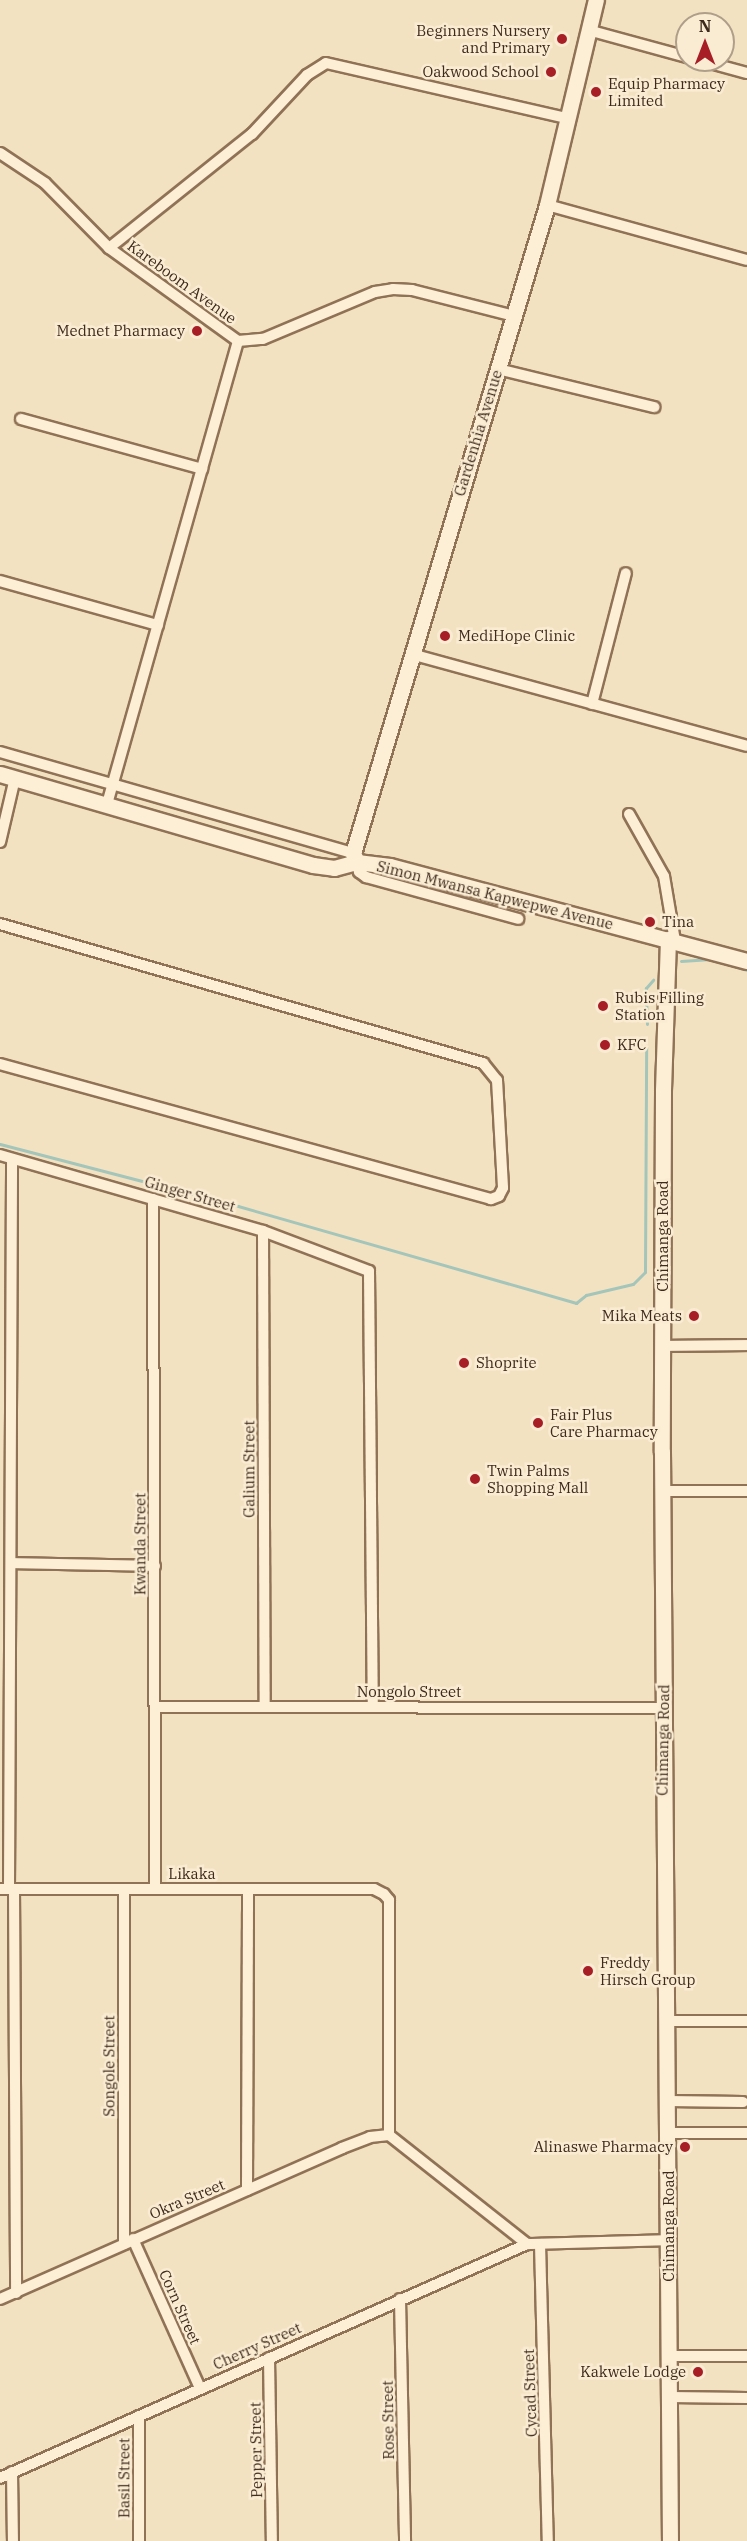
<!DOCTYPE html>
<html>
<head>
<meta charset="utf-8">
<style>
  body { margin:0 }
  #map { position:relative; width:747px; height:2541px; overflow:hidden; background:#f3e2c1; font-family:"IBM Plex Serif",serif }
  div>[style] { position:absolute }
  .stream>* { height:3px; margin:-1.5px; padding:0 1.5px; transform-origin:1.5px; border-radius:1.5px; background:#a4c5ba }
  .roads { filter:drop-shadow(2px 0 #907256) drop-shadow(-2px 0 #907256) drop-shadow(0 2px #907256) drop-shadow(0 -2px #907256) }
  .street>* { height:10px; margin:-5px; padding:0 5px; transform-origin:5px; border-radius:5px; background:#fdefd6 }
  .secondary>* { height:15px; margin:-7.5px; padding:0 7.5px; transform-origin:7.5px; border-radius:7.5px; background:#fdefd6 }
  .dots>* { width:16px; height:16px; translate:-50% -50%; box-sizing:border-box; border:3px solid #faecd2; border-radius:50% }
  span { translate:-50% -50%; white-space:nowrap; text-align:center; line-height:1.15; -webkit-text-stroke:5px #faecd2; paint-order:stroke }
  .poi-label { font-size:15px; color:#3e2a1c }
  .right { translate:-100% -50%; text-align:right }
  .left { translate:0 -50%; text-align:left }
  .street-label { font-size:15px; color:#3e2a1c }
  .north { position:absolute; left:675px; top:12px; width:60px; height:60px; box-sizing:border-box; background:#faecd2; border:2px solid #af9e89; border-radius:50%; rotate:0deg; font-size:16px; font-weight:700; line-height:24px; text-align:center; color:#3e2a1c }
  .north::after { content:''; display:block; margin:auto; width:21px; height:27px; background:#a71e26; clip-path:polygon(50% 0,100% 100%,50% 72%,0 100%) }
</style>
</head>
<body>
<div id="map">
  <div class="stream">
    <div style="left:681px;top:961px;width:30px;rotate:-4deg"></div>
    <div style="left:711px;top:959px;width:38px;rotate:17deg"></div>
    <div style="left:647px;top:1024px;width:36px;rotate:-92deg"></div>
    <div style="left:646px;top:988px;width:11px;rotate:-49deg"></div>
    <div style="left:0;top:1144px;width:246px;rotate:14.6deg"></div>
    <div style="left:238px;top:1206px;width:352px;rotate:16deg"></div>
    <div style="left:576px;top:1303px;width:13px;rotate:-39deg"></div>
    <div style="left:586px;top:1295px;width:48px;rotate:-13.2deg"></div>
    <div style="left:633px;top:1284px;width:17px;rotate:-45deg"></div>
    <div style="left:645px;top:1272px;width:225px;rotate:-89.7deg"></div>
  </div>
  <div class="roads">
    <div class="street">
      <div style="left:588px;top:30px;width:103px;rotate:15.3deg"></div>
      <div style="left:699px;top:60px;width:50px;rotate:15.2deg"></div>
      <div style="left:0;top:153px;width:54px;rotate:33.7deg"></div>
      <div style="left:45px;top:183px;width:91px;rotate:45.4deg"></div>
      <div style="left:109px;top:248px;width:159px;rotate:35.8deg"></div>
      <div style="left:238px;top:341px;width:25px;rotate:-5deg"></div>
      <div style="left:263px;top:339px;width:121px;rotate:-22.8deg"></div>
      <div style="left:375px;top:292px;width:18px;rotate:-9deg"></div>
      <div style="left:393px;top:289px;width:19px;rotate:3deg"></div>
      <div style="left:412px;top:290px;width:105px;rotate:14.3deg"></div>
      <div style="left:547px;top:205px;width:207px;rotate:15.4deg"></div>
      <div style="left:109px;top:248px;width:183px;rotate:-38.6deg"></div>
      <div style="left:252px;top:134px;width:81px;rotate:-47deg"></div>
      <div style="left:307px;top:75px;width:22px;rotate:-32deg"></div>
      <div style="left:326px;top:63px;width:247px;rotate:12.9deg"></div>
      <div style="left:498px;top:369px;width:161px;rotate:13.7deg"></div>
      <div style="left:21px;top:419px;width:188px;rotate:15.4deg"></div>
      <div style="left:0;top:581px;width:164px;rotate:15.6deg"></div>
      <div style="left:411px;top:654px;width:348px;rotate:15.3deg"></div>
      <div style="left:592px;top:704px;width:135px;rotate:-75.5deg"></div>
      <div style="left:0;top:752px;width:367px;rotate:16deg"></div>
      <div style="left:107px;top:804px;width:481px;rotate:-74.2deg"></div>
      <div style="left:629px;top:814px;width:71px;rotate:60.6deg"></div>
      <div style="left:664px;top:876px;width:66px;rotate:80.4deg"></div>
      <div style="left:0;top:842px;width:66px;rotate:-76.8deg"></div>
      <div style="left:357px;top:862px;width:10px;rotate:79deg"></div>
      <div style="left:359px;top:872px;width:9px;rotate:36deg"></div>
      <div style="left:366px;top:877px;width:158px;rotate:15.4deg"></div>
      <div style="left:0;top:924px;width:503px;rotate:16.06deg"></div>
      <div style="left:483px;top:1063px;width:22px;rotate:51deg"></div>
      <div style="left:497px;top:1080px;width:108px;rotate:86.8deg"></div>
      <div style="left:503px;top:1188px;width:9px;rotate:117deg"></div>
      <div style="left:499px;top:1196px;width:9px;rotate:159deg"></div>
      <div style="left:491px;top:1199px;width:509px;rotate:-164.63deg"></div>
      <div style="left:0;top:1155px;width:274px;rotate:16.1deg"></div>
      <div style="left:263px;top:1231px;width:113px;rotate:20.7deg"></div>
      <div style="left:369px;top:1271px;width:436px;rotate:89.5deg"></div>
      <div style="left:153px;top:1199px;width:690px;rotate:89.83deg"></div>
      <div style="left:263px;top:1231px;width:476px;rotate:89.8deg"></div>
      <div style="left:662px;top:1346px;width:85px;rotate:-0.7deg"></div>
      <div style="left:663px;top:1491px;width:84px"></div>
      <div style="left:12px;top:1563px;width:143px;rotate:1.2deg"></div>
      <div style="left:155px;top:1707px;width:509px;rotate:0.11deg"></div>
      <div style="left:0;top:1889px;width:374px"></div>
      <div style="left:374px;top:1889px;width:11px;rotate:27deg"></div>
      <div style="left:384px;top:1894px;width:8px;rotate:50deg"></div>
      <div style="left:389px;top:1900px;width:235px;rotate:90deg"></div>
      <div style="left:9px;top:1889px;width:730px;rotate:-89.76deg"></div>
      <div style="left:14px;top:1889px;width:404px;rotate:89.7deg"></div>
      <div style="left:124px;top:1889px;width:355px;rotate:90deg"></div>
      <div style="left:665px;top:2021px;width:82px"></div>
      <div style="left:668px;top:2101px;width:75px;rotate:0.8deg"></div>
      <div style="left:669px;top:2133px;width:78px"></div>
      <div style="left:389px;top:2135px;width:176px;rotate:38.3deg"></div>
      <div style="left:527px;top:2244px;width:141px;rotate:-1.6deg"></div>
      <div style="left:247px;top:2190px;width:300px;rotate:-89.8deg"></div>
      <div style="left:133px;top:2239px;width:163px;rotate:65.8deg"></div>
      <div style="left:540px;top:2244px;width:297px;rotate:88.5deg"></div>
      <div style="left:0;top:2299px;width:374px;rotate:-23.8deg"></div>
      <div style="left:342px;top:2148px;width:30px;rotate:-21deg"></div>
      <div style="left:370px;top:2137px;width:19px;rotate:-6deg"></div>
      <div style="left:400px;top:2299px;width:242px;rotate:88.8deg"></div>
      <div style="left:671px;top:2356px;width:76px"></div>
      <div style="left:269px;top:2358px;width:183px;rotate:89.1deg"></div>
      <div style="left:670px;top:2397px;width:77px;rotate:0.7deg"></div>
      <div style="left:12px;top:2472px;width:69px;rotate:89.2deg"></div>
      <div style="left:0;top:2478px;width:577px;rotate:-23.94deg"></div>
      <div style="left:139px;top:2541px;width:125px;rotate:-90deg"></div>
    </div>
    <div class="secondary">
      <div style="left:0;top:774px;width:326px;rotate:16.2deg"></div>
      <div style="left:313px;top:865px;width:21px;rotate:8deg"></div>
      <div style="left:334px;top:868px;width:24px;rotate:-15deg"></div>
      <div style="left:357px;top:862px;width:33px;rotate:7deg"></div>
      <div style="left:390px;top:866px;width:369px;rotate:14.9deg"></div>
      <div style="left:357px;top:862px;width:10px;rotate:-114deg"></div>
      <div style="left:353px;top:853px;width:676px;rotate:-73.33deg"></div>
      <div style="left:547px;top:205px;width:211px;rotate:-76.6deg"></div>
      <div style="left:668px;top:939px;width:152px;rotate:91.9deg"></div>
      <div style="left:663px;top:1091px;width:361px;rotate:90.2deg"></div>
      <div style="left:662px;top:1452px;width:1089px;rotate:89.58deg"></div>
    </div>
  </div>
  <div class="dots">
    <div style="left:562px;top:39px;background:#a71e26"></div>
    <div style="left:551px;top:72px;background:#a71e26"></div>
    <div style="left:596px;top:92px;background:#a71e26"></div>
    <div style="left:197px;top:331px;background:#a71e26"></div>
    <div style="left:445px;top:636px;background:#a71e26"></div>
    <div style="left:650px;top:922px;background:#a71e26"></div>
    <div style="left:603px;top:1006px;background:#a71e26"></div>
    <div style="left:605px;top:1045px;background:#a71e26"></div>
    <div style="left:694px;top:1316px;background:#a71e26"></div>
    <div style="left:464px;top:1363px;background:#a71e26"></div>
    <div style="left:538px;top:1423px;background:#a71e26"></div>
    <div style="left:475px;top:1479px;background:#a71e26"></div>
    <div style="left:588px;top:1971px;background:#a71e26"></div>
    <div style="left:685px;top:2147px;background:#a71e26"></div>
    <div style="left:698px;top:2372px;background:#a71e26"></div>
  </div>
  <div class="poi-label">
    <span class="right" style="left:550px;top:39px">Beginners Nursery<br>and Primary</span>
    <span class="right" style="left:539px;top:72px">Oakwood School</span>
    <span class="left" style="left:608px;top:92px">Equip Pharmacy<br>Limited</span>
    <span class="right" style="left:185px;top:331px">Mednet Pharmacy</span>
    <span class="left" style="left:458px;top:636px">MediHope Clinic</span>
    <span class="left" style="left:662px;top:922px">Tina</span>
    <span class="left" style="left:615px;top:1006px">Rubis Filling<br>Station</span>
    <span class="left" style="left:617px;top:1045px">KFC</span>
    <span class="right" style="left:682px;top:1316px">Mika Meats</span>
    <span class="left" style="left:476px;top:1363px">Shoprite</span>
    <span class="left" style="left:550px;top:1423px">Fair Plus<br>Care Pharmacy</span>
    <span class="left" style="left:487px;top:1479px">Twin Palms<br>Shopping Mall</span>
    <span class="left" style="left:600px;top:1971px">Freddy<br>Hirsch Group</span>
    <span class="right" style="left:673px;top:2147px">Alinaswe Pharmacy</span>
    <span class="right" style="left:686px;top:2372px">Kakwele Lodge</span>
  </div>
  <div class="street-label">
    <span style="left:182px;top:282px;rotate:36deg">Kareboom Avenue</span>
    <span style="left:478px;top:433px;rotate:-73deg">Gardenhia Avenue</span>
    <span style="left:495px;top:895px;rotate:14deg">Simon Mwansa Kapwepwe Avenue</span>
    <span style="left:190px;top:1194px;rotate:16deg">Ginger Street</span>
    <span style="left:663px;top:1236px;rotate:-90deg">Chimanga Road</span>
    <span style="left:249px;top:1469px;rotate:-90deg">Galium Street</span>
    <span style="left:140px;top:1544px;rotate:-90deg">Kwanda Street</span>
    <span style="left:409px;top:1692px">Nongolo Street</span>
    <span style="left:663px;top:1740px;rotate:-89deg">Chimanga Road</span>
    <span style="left:192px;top:1874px">Likaka</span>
    <span style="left:109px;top:2066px;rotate:-90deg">Songole Street</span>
    <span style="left:187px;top:2199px;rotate:-23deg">Okra Street</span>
    <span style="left:669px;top:2226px;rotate:-90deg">Chimanga Road</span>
    <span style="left:180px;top:2307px;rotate:66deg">Corn Street</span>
    <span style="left:257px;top:2346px;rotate:-24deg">Cherry Street</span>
    <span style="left:530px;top:2393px;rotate:-92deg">Cycad Street</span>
    <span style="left:388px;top:2420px;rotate:-91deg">Rose Street</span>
    <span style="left:256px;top:2450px;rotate:-91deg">Pepper Street</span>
    <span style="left:124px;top:2478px;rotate:-90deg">Basil Street</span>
  </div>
  <div class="north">N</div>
</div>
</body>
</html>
